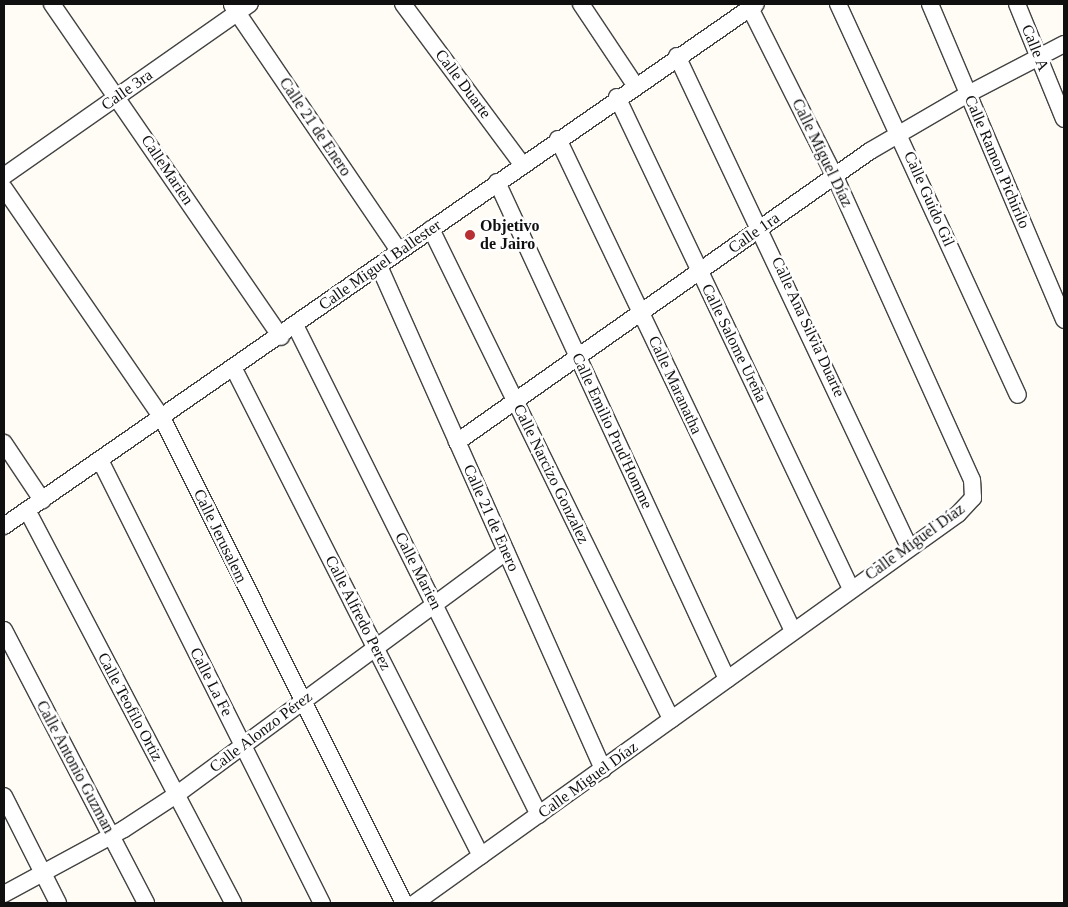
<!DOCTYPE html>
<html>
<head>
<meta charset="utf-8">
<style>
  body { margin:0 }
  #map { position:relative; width:1068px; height:907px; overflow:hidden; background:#fefcf4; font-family:"Times New Roman",serif }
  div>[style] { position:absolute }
  .roads { filter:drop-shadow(1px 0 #434343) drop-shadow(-1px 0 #434343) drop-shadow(0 1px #434343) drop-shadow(0 -1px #434343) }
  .street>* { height:16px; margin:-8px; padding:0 8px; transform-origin:8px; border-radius:8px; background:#fff }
  .dots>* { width:14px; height:14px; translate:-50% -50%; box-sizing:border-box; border:2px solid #fff; border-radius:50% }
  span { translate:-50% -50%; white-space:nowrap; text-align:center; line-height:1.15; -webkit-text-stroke:5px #fff; paint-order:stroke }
  .street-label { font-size:16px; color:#101010 }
  .poi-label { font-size:16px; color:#101010; font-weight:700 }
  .left { translate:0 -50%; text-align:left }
  .frame { position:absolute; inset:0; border:5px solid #101010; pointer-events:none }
</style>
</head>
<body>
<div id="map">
  <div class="roads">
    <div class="street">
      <div style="left:52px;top:4px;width:404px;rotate:55.5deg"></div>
      <div style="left:403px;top:4px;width:199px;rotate:53.4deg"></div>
      <div style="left:581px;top:4px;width:97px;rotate:56.3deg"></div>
      <div style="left:838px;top:4px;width:430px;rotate:65.3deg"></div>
      <div style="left:930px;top:4px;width:343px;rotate:67deg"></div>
      <div style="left:1017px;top:4px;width:124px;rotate:67.8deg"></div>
      <div style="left:232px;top:5px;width:297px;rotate:55.8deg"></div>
      <div style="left:677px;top:56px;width:543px;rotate:64.71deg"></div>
      <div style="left:617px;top:97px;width:545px;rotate:64.56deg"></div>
      <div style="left:558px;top:139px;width:545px;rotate:64.47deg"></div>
      <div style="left:4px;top:176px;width:300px;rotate:-35deg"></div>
      <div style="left:497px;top:182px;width:548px;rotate:65.17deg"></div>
      <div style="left:4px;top:188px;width:279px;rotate:55.5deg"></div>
      <div style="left:162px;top:418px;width:542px;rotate:63.48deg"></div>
      <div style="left:431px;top:229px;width:546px;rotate:63.9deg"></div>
      <div style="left:379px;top:266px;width:551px;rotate:66deg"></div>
      <div style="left:296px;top:327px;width:545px;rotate:63.53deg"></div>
      <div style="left:234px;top:369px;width:546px;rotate:63.11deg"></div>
      <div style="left:457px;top:442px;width:505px;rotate:-35.17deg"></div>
      <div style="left:870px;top:151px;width:113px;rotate:-30.2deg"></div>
      <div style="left:968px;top:94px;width:108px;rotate:-27.5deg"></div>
      <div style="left:4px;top:443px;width:69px;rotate:56.3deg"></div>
      <div style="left:100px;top:460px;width:496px;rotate:63.4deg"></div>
      <div style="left:27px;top:510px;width:444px;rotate:62.3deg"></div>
      <div style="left:4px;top:526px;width:915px;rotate:-34.77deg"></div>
      <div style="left:4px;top:630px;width:308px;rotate:62.5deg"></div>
      <div style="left:4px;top:796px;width:120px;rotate:63.2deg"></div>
      <div style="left:4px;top:894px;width:136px;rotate:-28.4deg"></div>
      <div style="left:124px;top:829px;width:62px;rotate:-33.2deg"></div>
      <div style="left:176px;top:795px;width:410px;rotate:-36.4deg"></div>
      <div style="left:415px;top:903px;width:668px;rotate:-35.62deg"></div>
      <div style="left:958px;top:514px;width:22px;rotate:-47deg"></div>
      <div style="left:973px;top:498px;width:18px;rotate:-93deg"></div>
      <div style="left:972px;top:480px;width:333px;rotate:-114.3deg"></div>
      <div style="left:835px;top:177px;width:194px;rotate:-116.7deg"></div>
    </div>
  </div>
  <div class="dots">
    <div style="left:470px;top:235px;background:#b83034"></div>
  </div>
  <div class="street-label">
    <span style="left:1035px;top:48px;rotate:68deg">Calle A</span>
    <span style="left:463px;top:84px;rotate:53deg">Calle Duarte</span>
    <span style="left:127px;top:90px;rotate:-35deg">Calle 3ra</span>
    <span style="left:315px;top:127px;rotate:56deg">Calle 21 de Enero</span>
    <span style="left:822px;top:153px;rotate:64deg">Calle Miguel Díaz</span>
    <span style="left:997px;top:162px;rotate:67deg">Calle Ramon Pichirilo</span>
    <span style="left:167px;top:170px;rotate:56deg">CalleMarien</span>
    <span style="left:929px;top:199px;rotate:66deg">Calle Guido Gil</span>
    <span style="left:754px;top:233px;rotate:-35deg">Calle 1ra</span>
    <span style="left:380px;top:265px;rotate:-35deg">Calle Miguel Ballester</span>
    <span style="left:808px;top:327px;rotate:65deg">Calle Ana Silvia Duarte</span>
    <span style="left:734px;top:343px;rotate:64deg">Calle Salome Ureña</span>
    <span style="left:675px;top:385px;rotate:65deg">Calle Maranatha</span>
    <span style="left:612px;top:431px;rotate:65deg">Calle Emilio Prud'Homme</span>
    <span style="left:551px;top:474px;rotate:64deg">Calle Narcizo Gonzalez</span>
    <span style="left:491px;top:518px;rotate:66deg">Calle 21 de Enero</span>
    <span style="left:220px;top:536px;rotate:64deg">Calle Jerusalem</span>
    <span style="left:915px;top:542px;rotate:-36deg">Calle Miguel Díaz</span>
    <span style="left:418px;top:571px;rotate:63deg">Calle Marien</span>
    <span style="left:358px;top:613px;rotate:63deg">Calle Alfredo Perez</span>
    <span style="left:211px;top:682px;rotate:63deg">Calle La Fe</span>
    <span style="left:130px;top:707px;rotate:62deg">Calle Teofilo Ortiz</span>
    <span style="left:261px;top:732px;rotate:-37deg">Calle Alonzo Pérez</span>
    <span style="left:75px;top:767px;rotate:62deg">Calle Antonio Guzman</span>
    <span style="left:588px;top:780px;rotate:-36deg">Calle Miguel Díaz</span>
  </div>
  <div class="poi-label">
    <span class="left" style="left:480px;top:235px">Objetivo<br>de Jairo</span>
  </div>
  <div class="frame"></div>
</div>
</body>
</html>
